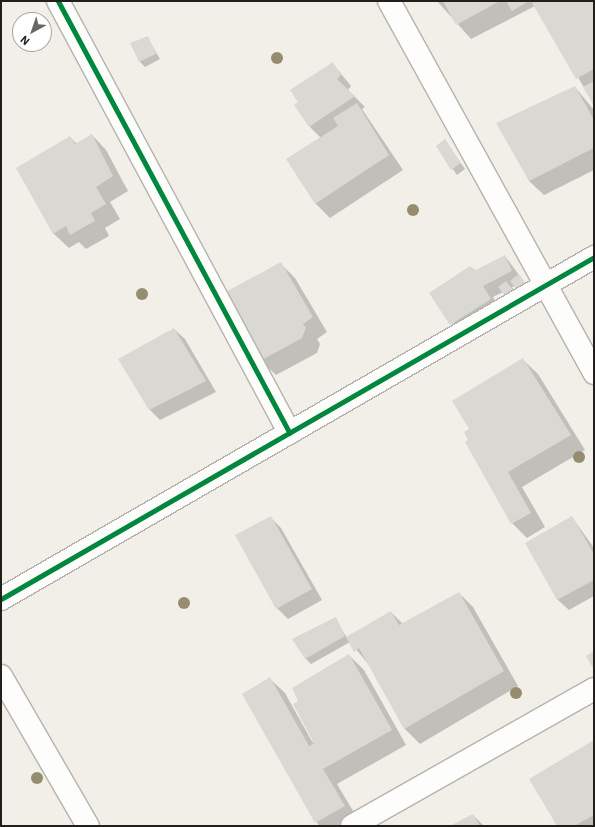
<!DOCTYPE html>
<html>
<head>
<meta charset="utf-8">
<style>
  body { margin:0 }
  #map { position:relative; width:595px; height:827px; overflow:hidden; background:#f1efe8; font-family:"IBM Plex Sans",sans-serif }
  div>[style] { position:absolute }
  .shadow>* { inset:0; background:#0003 }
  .building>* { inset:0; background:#dad8d3 }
  .roads { filter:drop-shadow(1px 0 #b5b3ae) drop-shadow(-1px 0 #b5b3ae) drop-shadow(0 1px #b5b3ae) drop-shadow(0 -1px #b5b3ae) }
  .street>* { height:22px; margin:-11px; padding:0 11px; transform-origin:11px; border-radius:11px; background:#fdfdfc }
  .cycleway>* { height:5px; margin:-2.5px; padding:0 2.5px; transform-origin:2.5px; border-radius:2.5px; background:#00873e }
  .trees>* { width:12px; height:12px; margin:-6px; border-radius:50%; background:#968d70 }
  span { translate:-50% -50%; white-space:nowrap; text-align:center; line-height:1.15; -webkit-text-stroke:4px #fff; paint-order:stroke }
  .frame { position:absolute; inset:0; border:2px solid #211f1b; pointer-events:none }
  .north { position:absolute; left:12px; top:12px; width:40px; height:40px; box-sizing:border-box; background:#fff; border:1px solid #a6a5a4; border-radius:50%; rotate:220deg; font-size:11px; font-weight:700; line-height:16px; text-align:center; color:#211f1b }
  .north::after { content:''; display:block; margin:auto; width:14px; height:18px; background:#6a6863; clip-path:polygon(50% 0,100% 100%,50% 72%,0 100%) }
</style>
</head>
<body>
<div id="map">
  <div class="shadow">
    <div style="clip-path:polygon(437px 1px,594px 1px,594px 104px,535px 6px,471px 39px)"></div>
    <div style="clip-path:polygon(147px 37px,160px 59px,145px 67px,140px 62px)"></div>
    <div style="clip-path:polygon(333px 64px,351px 86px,348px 90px,365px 107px,362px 109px,403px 170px,330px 218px,315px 203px,321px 138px,310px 127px)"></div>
    <div style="clip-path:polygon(575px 87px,594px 110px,594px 170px,544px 195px,529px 181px)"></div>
    <div style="clip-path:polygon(92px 135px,106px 150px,128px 191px,110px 202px,120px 219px,105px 228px,109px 236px,86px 249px,79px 242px,69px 248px,54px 234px,17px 169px,70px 137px,77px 144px)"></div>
    <div style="clip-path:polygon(445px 141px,465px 169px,457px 175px,437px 146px)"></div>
    <div style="clip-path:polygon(505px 256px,530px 290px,515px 286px,512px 287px,519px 296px,503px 292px,493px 297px,501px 310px,462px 335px,431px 293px)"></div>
    <div style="clip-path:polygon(280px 263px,295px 278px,327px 332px,317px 339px,320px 344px,317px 353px,276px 375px,261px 361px)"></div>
    <div style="clip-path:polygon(174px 329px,185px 339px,216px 392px,160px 420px,149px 409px)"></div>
    <div style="clip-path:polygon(523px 360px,538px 374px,585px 450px,522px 487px,545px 527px,527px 538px,512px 523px,469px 440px)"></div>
    <div style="clip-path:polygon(270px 517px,281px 528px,322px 600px,288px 619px,277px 608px)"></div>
    <div style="clip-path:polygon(572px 517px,594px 548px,594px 596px,569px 610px,558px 600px,527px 543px)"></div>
    <div style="clip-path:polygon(459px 593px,473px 607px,518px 686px,420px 744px,405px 729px,370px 666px,350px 642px,311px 664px,305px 658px,335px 618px,347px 638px,391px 612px,403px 624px)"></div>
    <div style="clip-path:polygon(349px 655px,364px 670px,406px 745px,337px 784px,359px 821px,350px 826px,319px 826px,244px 694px,270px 679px,285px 693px,314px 745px,300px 701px)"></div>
    <div style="clip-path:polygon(594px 742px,594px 826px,558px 826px)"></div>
    <div style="clip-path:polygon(473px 815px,484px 826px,452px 826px)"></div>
  </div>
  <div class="building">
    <div style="clip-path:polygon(443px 1px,500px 1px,456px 25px)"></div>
    <div style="clip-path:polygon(506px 1px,529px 1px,512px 11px)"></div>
    <div style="clip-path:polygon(536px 1px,594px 1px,594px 69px,576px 79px,532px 3px)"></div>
    <div style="clip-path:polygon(148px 36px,156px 54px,139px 62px,130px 43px)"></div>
    <div style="clip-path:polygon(333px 62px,341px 75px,337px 79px,355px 96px,309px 127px,294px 105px,298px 102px,290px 90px)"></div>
    <div style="clip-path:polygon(594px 81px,594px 106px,583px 87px)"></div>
    <div style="clip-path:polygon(575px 86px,594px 120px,594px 148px,529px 181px,496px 123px)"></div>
    <div style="clip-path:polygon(357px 103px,389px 155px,315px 204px,286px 159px,338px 126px,333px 118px)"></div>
    <div style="clip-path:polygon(92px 134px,113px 176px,96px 187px,106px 204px,91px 213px,95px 221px,70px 235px,66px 226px,53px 234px,16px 168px,70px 136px,75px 144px)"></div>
    <div style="clip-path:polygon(445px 139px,461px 163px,451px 170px,436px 146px)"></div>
    <div style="clip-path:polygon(505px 255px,512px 271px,483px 286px,491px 299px,450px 325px,429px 293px,470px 266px,476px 270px)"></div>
    <div style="clip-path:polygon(281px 262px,313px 317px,303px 324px,306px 328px,302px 338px,260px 361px,222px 294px)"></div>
    <div style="clip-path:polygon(519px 274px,526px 284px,517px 290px,510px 281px)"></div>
    <div style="clip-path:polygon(506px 281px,514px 291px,506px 297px,498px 287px)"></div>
    <div style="clip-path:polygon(174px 328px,206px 381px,149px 410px,118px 359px)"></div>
    <div style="clip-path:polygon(523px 358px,571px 435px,508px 472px,531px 513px,511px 524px,465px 442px,468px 440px,464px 432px,469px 429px,452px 401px)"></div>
    <div style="clip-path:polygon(271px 516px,312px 589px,276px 609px,235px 535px)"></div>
    <div style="clip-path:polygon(572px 516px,594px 554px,594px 580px,557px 600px,525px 543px)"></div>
    <div style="clip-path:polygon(459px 592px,504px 671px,404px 729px,359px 648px,354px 652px,346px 637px,391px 611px,399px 625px)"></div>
    <div style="clip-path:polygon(336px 617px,345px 636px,305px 659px,292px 639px)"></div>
    <div style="clip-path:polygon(594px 651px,594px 670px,586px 656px)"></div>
    <div style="clip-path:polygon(349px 654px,392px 730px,323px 769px,345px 806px,315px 823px,242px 694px,270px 677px,309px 746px,314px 743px,293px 704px,298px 701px,292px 688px)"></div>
    <div style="clip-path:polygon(594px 740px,594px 815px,574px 826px,557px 826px,529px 779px)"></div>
    <div style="clip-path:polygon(473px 814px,480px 826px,450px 826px)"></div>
  </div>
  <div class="roads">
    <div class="street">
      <div style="left:58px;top:1px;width:490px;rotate:61.8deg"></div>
      <div style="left:389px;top:1px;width:425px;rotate:61.1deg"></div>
      <div style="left:1px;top:599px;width:685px;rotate:-29.97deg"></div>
      <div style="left:1px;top:676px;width:173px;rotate:59.9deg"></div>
      <div style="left:352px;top:826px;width:278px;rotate:-29.5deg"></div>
    </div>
  </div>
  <div class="cycleway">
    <div style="left:58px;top:1px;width:490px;rotate:61.8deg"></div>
    <div style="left:1px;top:599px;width:685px;rotate:-29.97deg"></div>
  </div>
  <div class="trees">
    <div style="left:277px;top:58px"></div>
    <div style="left:413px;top:210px"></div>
    <div style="left:142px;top:294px"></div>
    <div style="left:579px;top:457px"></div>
    <div style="left:184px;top:603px"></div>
    <div style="left:516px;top:693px"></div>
    <div style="left:37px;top:778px"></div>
  </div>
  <div class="frame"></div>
  <div class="north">N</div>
</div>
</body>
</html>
